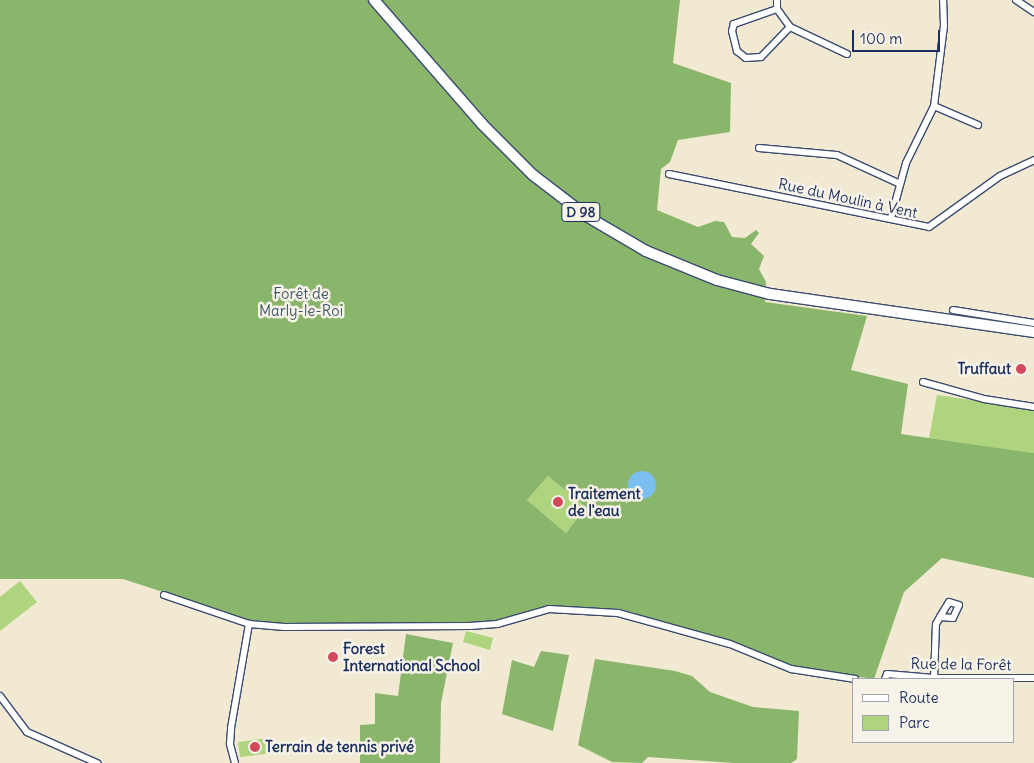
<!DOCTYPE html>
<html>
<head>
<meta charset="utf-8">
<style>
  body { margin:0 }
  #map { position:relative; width:1034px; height:763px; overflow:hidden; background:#f2e9d3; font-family:Delius,sans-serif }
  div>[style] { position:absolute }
  .green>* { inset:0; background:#aed47d }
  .forest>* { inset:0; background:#8ab66c }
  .water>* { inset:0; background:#7bbff1 }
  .round { border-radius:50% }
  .roads { filter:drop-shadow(1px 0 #3b4b70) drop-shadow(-1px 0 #3b4b70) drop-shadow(0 1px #3b4b70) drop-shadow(0 -1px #3b4b70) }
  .minor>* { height:6px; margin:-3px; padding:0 3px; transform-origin:3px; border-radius:3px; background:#fff }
  .primary>* { height:10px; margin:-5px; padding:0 5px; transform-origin:5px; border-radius:5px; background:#fff }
  .dots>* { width:14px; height:14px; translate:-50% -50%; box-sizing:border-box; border:2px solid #f7f3e8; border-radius:50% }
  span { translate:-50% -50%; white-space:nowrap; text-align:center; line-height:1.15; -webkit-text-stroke:5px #f7f3e8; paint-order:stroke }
  .shield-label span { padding:1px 4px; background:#f7f3e8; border:1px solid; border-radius:4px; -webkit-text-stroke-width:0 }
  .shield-label { font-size:14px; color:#1b2f5e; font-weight:700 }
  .street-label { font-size:15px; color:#1b2f5e }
  .park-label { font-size:15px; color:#405866 }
  .poi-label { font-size:15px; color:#1b2f5e; font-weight:700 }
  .right { translate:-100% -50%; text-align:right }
  .left { translate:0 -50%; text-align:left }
  .legend { position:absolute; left:852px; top:678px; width:162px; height:65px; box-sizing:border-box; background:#f7f3e8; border:1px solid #9fa5b1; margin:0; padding:6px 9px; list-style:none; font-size:15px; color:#1b2f5e }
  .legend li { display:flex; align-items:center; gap:10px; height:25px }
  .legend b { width:25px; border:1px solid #9fa5b1 }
  .scale { position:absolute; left:852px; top:30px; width:88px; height:22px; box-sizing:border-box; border:2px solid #1b2f5e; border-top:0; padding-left:6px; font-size:15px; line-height:18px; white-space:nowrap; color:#1b2f5e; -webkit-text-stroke:4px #f7f3e8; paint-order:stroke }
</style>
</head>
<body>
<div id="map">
  <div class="green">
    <div style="clip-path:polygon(937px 395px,1034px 409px,1034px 453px,929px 438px)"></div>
    <div style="clip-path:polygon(548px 476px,586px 507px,566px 533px,527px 500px)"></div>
    <div style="clip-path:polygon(20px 581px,37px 602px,0 631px,0 597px)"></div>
    <div style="clip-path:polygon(466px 631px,493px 638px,490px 650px,463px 642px)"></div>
    <div style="clip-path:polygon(269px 738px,271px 753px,240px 757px,238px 742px)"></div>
  </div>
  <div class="forest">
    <div style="clip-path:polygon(evenodd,0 0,680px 0,673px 63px,731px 83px,730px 132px,678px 140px,670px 162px,661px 169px,657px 210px,698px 227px,715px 221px,724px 222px,732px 237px,745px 238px,756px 230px,759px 233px,751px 244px,764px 256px,759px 269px,766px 282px,765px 302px,867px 316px,851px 370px,908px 384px,901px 434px,1034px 453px,1034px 578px,942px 558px,904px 592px,874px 679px,788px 666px,728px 640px,618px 609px,554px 607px,497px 622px,284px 625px,249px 620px,123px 579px,0 579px,0 0,548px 476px,586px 507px,566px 533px,527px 500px,548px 476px)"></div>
    <div style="clip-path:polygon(406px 634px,453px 643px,441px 703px,440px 763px,360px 763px,360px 725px,375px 724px,375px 693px,398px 696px)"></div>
    <div style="clip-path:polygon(541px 651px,569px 655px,553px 731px,502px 714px,512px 660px,534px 667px)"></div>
    <div style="clip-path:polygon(595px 659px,675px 671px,692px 676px,710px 692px,753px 707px,799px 711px,797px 759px,791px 763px,734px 763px,648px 757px,642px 763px,612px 762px,578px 745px)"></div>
  </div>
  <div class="water">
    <div class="round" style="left:628px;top:471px;width:28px;height:28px"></div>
  </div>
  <div class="roads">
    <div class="minor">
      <div style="left:777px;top:0;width:9px;rotate:90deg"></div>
      <div style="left:777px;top:9px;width:22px;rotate:54deg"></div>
      <div style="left:790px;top:27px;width:63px;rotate:25.3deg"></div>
      <div style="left:1016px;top:0;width:22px;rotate:34deg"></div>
      <div style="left:777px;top:9px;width:46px;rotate:160.8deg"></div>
      <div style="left:734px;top:24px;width:7px;rotate:106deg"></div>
      <div style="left:732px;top:31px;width:21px;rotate:76deg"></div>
      <div style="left:737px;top:51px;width:11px;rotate:38deg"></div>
      <div style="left:746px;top:58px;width:15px;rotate:-4deg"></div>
      <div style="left:761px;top:57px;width:42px;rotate:-46deg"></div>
      <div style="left:934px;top:106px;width:48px;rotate:23.4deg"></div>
      <div style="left:759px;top:148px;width:78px;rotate:5.1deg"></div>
      <div style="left:837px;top:155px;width:69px;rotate:24.7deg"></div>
      <div style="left:669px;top:174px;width:265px;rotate:11.5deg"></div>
      <div style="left:929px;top:227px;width:87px;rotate:-35.7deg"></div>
      <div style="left:1000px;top:176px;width:38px;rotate:-25deg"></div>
      <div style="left:891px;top:218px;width:57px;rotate:-74.7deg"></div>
      <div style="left:906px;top:163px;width:64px;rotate:-63.8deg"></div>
      <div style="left:934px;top:106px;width:81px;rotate:-82.9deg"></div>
      <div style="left:944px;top:26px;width:26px;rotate:-92deg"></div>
      <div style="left:953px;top:310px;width:82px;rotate:9.1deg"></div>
      <div style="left:923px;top:382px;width:63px;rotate:15.6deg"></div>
      <div style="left:984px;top:399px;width:51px;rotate:9.1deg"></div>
      <div style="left:164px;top:595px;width:90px;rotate:18.8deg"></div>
      <div style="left:249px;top:624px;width:35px;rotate:5deg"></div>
      <div style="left:284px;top:627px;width:186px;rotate:-0.3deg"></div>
      <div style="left:470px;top:626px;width:27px;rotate:-4deg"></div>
      <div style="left:497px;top:624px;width:54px;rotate:-16.1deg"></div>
      <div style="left:549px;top:609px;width:69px;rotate:3.3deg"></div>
      <div style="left:618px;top:613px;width:116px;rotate:15.5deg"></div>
      <div style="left:730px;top:644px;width:66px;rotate:22.3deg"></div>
      <div style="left:791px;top:669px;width:65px;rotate:8.9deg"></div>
      <div style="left:934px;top:678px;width:54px;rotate:-87.9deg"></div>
      <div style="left:936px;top:624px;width:8px;rotate:-60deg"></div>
      <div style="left:940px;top:617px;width:13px;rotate:4deg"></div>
      <div style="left:953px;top:618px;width:14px;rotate:-65deg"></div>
      <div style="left:959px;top:605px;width:10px;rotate:-163deg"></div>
      <div style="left:949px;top:602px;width:17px;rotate:121deg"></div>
      <div style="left:885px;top:679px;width:5px;rotate:-68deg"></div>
      <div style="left:887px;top:674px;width:47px;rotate:4.9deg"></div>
      <div style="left:934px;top:678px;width:100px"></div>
      <div style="left:0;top:696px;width:45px;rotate:53.1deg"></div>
      <div style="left:27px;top:732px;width:77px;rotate:23.9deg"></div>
      <div style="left:235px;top:763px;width:20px;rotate:-105deg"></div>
      <div style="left:230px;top:744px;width:16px;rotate:-86deg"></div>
      <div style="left:231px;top:728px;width:106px;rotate:-80.2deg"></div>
    </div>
    <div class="primary">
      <div style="left:374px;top:0;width:164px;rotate:48.9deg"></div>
      <div style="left:482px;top:124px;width:72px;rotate:45deg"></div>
      <div style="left:533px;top:175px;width:69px;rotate:37.4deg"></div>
      <div style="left:588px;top:217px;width:67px;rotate:30.4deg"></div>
      <div style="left:646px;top:251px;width:77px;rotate:22.2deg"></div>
      <div style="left:717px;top:280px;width:55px;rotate:14.8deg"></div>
      <div style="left:770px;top:294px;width:267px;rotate:8.2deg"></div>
    </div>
  </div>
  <div class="dots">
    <div style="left:1021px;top:369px;background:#d1495b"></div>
    <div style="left:558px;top:502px;background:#d1495b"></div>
    <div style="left:333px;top:657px;background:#d1495b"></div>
    <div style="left:255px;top:747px;background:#d1495b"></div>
  </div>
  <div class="shield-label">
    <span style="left:581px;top:212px">D 98</span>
  </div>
  <div class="street-label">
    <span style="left:848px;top:198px;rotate:12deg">Rue du Moulin à Vent</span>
    <span style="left:961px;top:664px;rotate:1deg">Rue de la Forêt</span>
  </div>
  <div class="park-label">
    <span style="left:301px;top:302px">Forêt de<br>Marly-le-Roi</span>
  </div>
  <div class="poi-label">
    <span class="right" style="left:1011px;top:369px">Truffaut</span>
    <span class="left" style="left:568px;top:502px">Traitement<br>de l'eau</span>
    <span class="left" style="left:343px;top:657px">Forest<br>International School</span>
    <span class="left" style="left:265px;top:747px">Terrain de tennis privé</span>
  </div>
  <ul class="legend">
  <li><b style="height:6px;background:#fff"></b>Route</li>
  <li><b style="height:14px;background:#aed47d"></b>Parc</li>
  </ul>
  <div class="scale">100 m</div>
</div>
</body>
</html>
